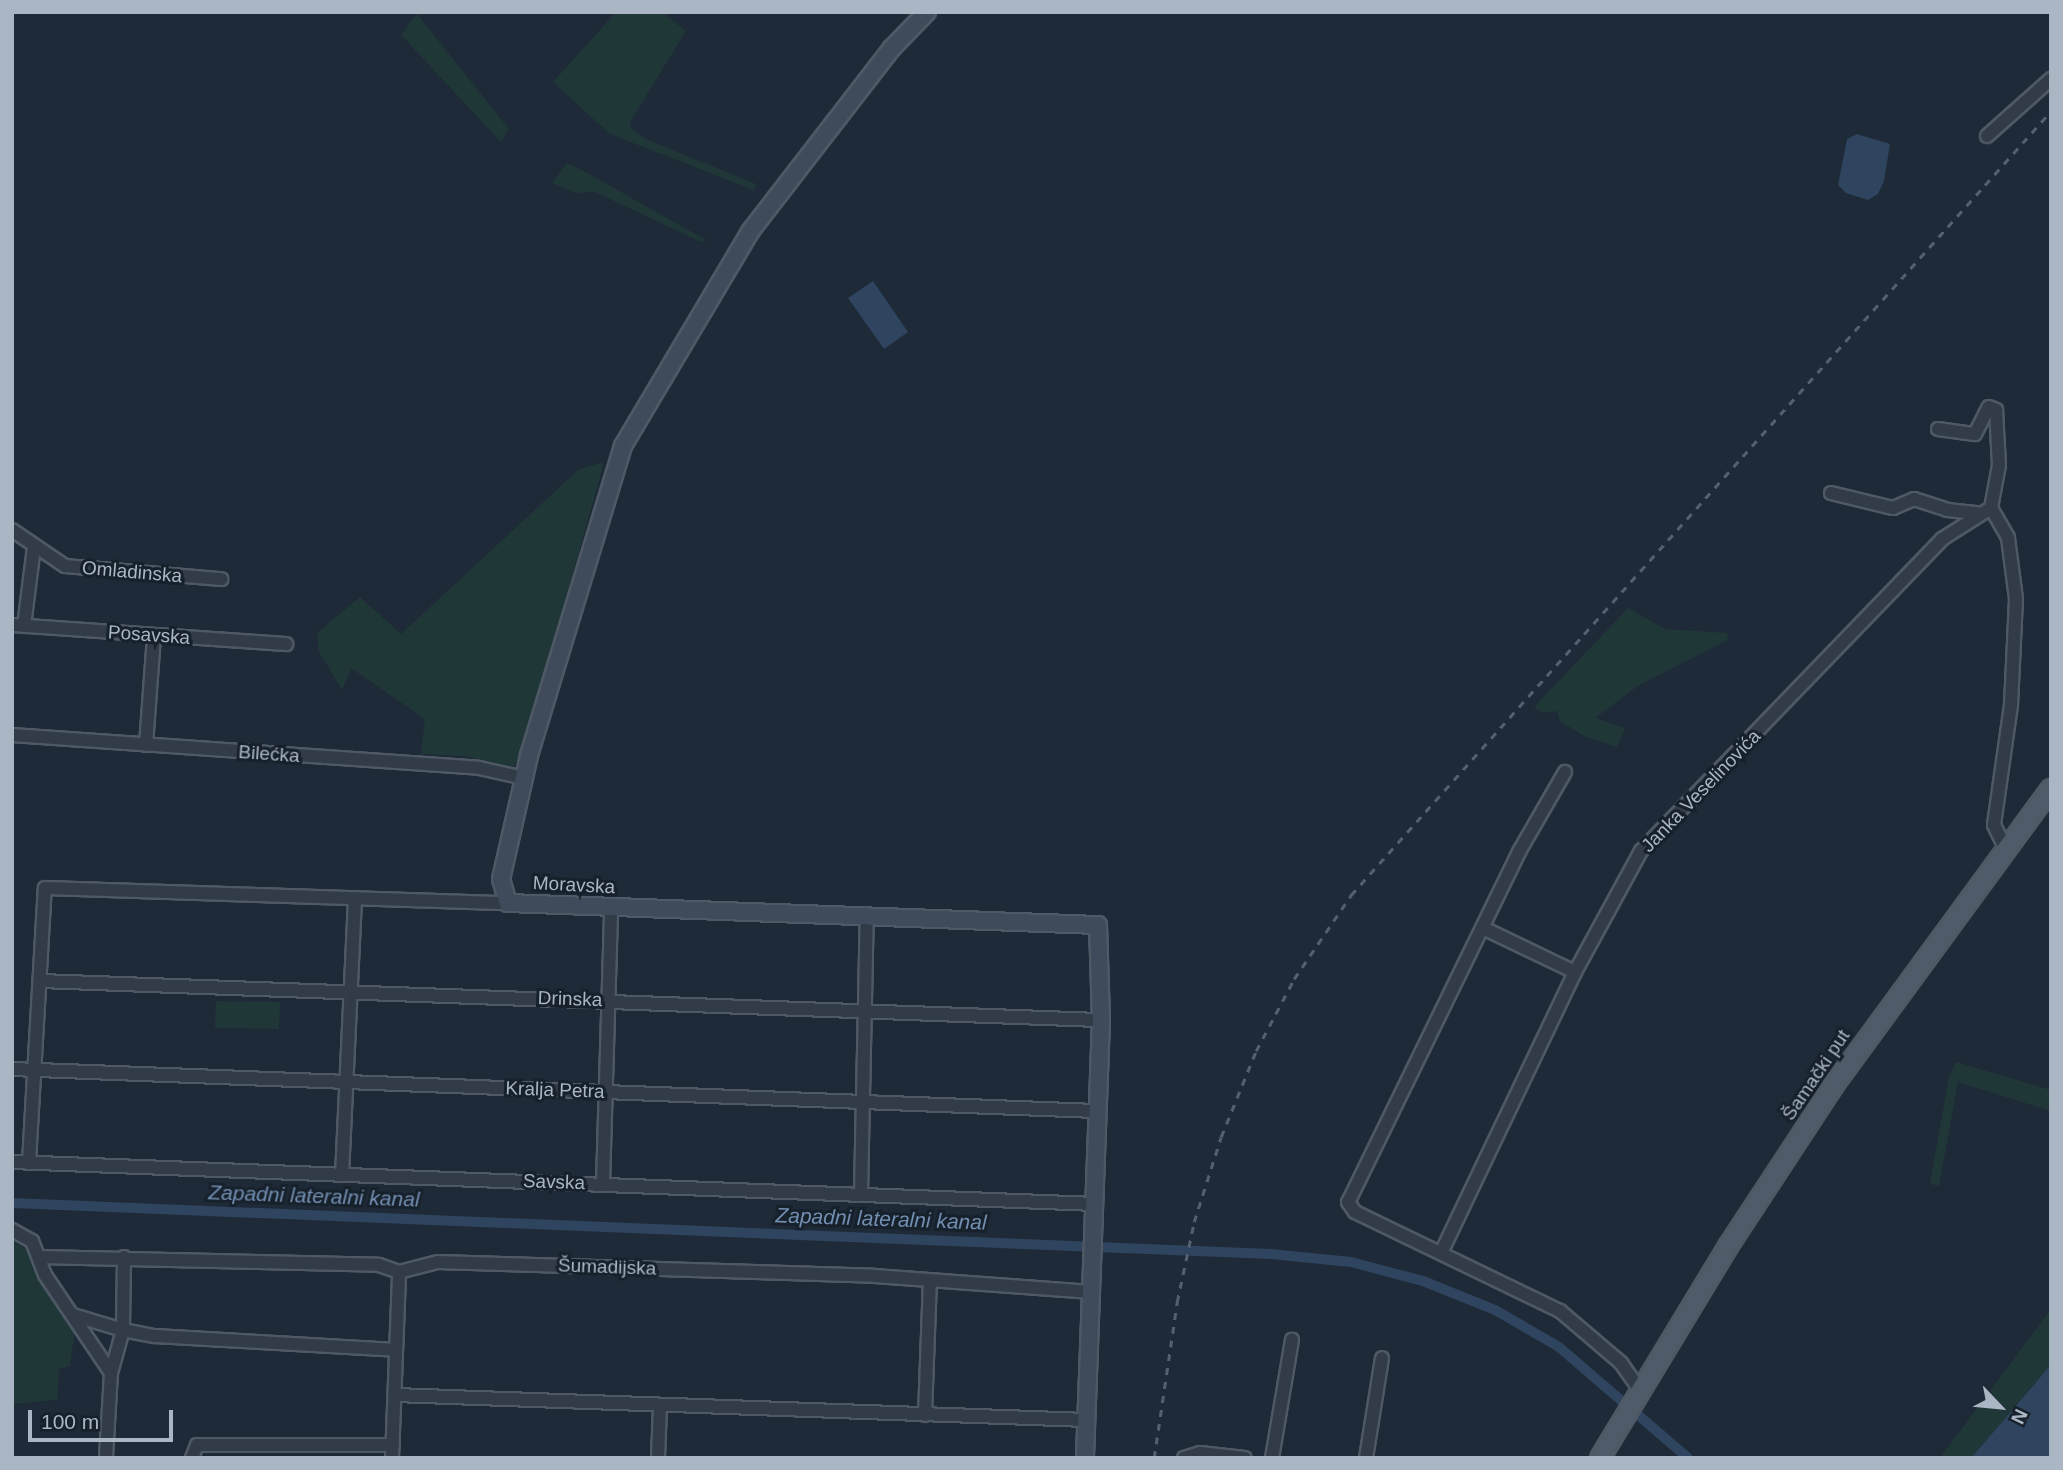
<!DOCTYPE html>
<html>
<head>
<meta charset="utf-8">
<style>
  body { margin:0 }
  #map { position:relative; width:2063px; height:1470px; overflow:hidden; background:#1e2a37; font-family:Helvetica,sans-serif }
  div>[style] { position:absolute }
  .green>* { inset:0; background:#203738 }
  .water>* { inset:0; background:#2f445e }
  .canal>* { height:10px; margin:-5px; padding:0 5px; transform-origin:5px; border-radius:5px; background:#2f445e }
  .roads { filter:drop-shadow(2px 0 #4f5966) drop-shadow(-2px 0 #4f5966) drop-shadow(0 2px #4f5966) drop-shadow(0 -2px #4f5966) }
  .street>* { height:12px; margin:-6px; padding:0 6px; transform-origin:6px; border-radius:6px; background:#323c48 }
  .secondary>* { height:16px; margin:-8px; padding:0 8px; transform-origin:8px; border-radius:8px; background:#3f4b5b }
  .primary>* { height:18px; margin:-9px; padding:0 9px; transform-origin:9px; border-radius:9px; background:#4f5b68 }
  .rail>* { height:2.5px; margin-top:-1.25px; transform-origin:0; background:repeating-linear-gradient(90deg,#53606f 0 7px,transparent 0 14px) }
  span { translate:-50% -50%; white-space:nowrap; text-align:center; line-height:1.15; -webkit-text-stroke:6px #17212c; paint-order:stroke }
  .street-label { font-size:19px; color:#abb6c5 }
  .water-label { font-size:21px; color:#728eb0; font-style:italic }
  .frame { position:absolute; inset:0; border:14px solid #abb6c5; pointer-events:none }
  .north { position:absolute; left:1965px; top:1372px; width:70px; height:70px; -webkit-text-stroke:5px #17212c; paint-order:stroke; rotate:116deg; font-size:19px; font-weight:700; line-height:28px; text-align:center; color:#abb6c5 }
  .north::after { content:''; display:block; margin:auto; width:24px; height:32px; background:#abb6c5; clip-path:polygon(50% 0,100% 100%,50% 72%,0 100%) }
  .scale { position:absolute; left:28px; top:1410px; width:145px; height:32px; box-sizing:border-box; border:4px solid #abb6c5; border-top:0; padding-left:9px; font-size:21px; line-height:24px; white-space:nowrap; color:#abb6c5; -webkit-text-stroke:5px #17212c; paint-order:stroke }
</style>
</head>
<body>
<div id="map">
  <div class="green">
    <div style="clip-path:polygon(616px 12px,662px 12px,686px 31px,630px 122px,631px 129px,648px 140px,756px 184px,754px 190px,610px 134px,553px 82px)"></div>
    <div style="clip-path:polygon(417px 14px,509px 129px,501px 142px,401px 35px)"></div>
    <div style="clip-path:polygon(567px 163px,582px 170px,706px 240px,701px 242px,595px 192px,575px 193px,552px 183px)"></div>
    <div style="clip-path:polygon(604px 462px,522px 757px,513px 767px,463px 756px,421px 754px,425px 719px,351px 668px,342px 690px,319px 652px,317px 633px,360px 597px,401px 634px,579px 469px)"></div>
    <div style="clip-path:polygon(1628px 608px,1665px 629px,1727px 633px,1728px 640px,1639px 685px,1595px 718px,1625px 728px,1617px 747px,1584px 736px,1560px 721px,1557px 711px,1543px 713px,1534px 707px)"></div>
    <div style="clip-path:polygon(216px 1001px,280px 1002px,279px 1029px,215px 1028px)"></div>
    <div style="clip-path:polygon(1956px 1062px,2051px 1090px,2051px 1111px,1958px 1082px,1939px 1186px,1930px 1184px,1949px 1076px)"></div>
    <div style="clip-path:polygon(12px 1241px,27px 1250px,37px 1278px,70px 1322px,74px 1336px,70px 1366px,59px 1369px,57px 1400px,12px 1404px)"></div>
    <div style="clip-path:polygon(2051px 1309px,2051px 1364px,1971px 1458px,1940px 1458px)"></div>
  </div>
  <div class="water">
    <div style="clip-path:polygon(1857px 134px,1890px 144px,1884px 181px,1878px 194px,1868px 200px,1846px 193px,1838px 185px,1847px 139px)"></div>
    <div style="clip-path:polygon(873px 281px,908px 332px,884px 349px,848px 298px)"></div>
    <div style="clip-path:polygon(2051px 1364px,2051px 1458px,1971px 1458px,2037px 1381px)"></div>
  </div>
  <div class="canal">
    <div style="left:12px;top:1203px;width:1260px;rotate:2.32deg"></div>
    <div style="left:1271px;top:1254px;width:80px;rotate:5.7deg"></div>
    <div style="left:1351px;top:1262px;width:74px;rotate:14.8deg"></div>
    <div style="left:1423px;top:1281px;width:78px;rotate:21.9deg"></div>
    <div style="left:1495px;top:1310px;width:74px;rotate:30deg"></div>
    <div style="left:1559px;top:1347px;width:170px;rotate:40.7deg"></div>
  </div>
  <div class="roads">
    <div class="street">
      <div style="left:1987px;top:136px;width:86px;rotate:-41.7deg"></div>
      <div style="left:1938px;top:429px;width:37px;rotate:8deg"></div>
      <div style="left:1975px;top:434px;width:30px;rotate:-63deg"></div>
      <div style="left:1989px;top:407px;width:8px;rotate:23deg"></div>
      <div style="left:1996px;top:410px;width:55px;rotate:86.9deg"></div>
      <div style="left:1999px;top:465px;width:44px;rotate:100.5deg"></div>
      <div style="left:1991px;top:508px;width:34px;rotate:60deg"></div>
      <div style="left:2008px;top:538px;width:62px;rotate:82.5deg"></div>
      <div style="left:2016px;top:599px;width:106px;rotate:92.7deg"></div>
      <div style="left:2011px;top:705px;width:121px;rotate:98.1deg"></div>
      <div style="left:1994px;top:825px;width:25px;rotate:64deg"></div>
      <div style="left:1831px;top:493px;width:64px;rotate:13.6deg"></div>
      <div style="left:1893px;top:508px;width:23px;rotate:-23deg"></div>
      <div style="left:1914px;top:499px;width:35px;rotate:18deg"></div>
      <div style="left:1947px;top:510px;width:31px;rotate:6deg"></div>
      <div style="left:12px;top:530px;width:64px;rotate:34.2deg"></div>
      <div style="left:65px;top:566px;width:157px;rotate:4.8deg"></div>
      <div style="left:12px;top:625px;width:275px;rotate:4deg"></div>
      <div style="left:24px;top:626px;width:80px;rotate:-82.8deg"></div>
      <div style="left:12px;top:735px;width:468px;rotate:4deg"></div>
      <div style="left:479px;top:768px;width:46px;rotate:12.5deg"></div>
      <div style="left:146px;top:745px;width:109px;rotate:-85.8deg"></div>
      <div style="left:1565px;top:772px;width:90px;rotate:120deg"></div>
      <div style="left:1520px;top:850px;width:392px;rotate:116deg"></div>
      <div style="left:1348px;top:1202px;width:12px;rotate:55deg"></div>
      <div style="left:1355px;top:1212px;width:228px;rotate:25.8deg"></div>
      <div style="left:1560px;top:1311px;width:80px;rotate:40.4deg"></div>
      <div style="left:1621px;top:1363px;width:35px;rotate:55deg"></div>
      <div style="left:1483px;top:928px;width:102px;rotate:25.6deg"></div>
      <div style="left:40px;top:981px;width:1062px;rotate:2.11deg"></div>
      <div style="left:12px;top:1069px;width:1086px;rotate:2.22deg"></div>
      <div style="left:12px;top:1162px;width:1084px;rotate:2.22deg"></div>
      <div style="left:29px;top:1162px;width:274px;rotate:-86.7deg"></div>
      <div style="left:45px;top:888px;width:463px;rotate:1.9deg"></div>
      <div style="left:342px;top:1175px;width:277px;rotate:-87.3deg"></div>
      <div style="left:603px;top:1183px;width:274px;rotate:-88.3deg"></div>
      <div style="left:861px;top:1192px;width:275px;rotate:-88.8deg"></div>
      <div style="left:12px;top:1230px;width:23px;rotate:29deg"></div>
      <div style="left:32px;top:1241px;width:36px;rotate:69deg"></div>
      <div style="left:45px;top:1275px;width:118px;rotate:56deg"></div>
      <div style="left:111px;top:1373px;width:85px;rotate:93.4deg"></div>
      <div style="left:1441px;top:1253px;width:311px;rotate:-64.5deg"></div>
      <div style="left:1575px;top:972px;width:138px;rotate:-61.4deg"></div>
      <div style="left:1641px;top:851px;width:434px;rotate:-46deg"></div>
      <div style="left:1942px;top:539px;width:58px;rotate:-32.3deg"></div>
      <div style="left:39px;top:1257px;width:340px;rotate:1.3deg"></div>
      <div style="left:379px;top:1265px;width:21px;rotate:19deg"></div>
      <div style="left:399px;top:1272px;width:40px;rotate:-14.4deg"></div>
      <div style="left:438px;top:1262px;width:436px;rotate:1.8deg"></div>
      <div style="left:874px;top:1276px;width:219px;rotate:4.2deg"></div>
      <div style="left:124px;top:1257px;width:73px;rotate:90.8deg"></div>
      <div style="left:123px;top:1330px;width:33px;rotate:11deg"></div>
      <div style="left:155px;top:1336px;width:241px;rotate:3.3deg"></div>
      <div style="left:73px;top:1315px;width:52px;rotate:16.7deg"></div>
      <div style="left:123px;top:1330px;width:45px;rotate:105.6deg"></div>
      <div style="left:395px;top:1395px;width:692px;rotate:2.07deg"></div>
      <div style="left:925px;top:1415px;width:134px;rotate:-87.9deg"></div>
      <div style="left:192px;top:1458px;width:14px;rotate:-69deg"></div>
      <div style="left:197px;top:1445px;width:196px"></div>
      <div style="left:392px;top:1458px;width:186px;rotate:-87.8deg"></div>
      <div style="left:658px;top:1458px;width:52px;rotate:-87.8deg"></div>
      <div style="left:1184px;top:1458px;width:17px;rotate:-17deg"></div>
      <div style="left:1200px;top:1453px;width:45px;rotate:6.3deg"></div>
      <div style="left:1272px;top:1458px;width:120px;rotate:-80.4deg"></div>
      <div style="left:1366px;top:1458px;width:101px;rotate:-80.9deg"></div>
    </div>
    <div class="secondary">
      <div style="left:927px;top:12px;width:50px;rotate:134.2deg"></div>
      <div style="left:892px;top:48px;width:232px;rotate:127.7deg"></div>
      <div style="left:750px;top:232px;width:249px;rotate:120.7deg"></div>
      <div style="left:623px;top:446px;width:324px;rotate:106.9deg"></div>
      <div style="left:529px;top:756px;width:126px;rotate:102.8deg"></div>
      <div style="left:501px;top:879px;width:25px;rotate:74deg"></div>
      <div style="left:508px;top:903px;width:590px;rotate:2.14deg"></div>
      <div style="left:1098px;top:925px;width:95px;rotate:88.2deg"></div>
      <div style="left:1101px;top:1020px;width:438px;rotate:92.1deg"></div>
    </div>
    <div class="primary">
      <div style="left:1600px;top:1458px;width:249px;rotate:-58.8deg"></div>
      <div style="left:1729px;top:1245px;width:191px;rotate:-56.7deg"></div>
      <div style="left:1834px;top:1085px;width:367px;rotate:-53.8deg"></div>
    </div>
  </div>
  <div class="rail">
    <div style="left:1154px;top:1458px;width:158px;rotate:-81.6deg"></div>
    <div style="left:1177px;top:1302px;width:82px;rotate:-78deg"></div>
    <div style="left:1194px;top:1222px;width:89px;rotate:-72.4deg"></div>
    <div style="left:1221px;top:1137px;width:93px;rotate:-67.9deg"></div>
    <div style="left:1256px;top:1051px;width:81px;rotate:-62.2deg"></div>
    <div style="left:1294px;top:979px;width:102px;rotate:-55.8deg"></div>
    <div style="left:1351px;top:895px;width:1051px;rotate:-48.24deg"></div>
  </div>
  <div class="street-label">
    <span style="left:132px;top:572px;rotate:5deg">Omladinska</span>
    <span style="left:149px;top:635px;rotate:4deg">Posavska</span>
    <span style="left:269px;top:754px;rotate:4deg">Bilećka</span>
    <span style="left:1701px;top:791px;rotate:-46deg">Janka Veselinovića</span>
    <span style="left:574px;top:885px;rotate:3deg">Moravska</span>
    <span style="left:570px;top:999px;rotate:2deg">Drinska</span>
    <span style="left:1816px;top:1075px;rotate:-56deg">Šamački put</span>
    <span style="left:555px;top:1090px;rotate:2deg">Kralja Petra</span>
    <span style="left:554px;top:1182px;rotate:2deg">Savska</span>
    <span style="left:607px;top:1267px;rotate:2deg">Šumadijska</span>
  </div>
  <div class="water-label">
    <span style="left:314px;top:1196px;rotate:2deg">Zapadni lateralni kanal</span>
    <span style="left:881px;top:1219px;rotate:2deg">Zapadni lateralni kanal</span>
  </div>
  <div class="frame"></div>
  <div class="north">N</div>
  <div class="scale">100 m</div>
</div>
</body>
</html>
